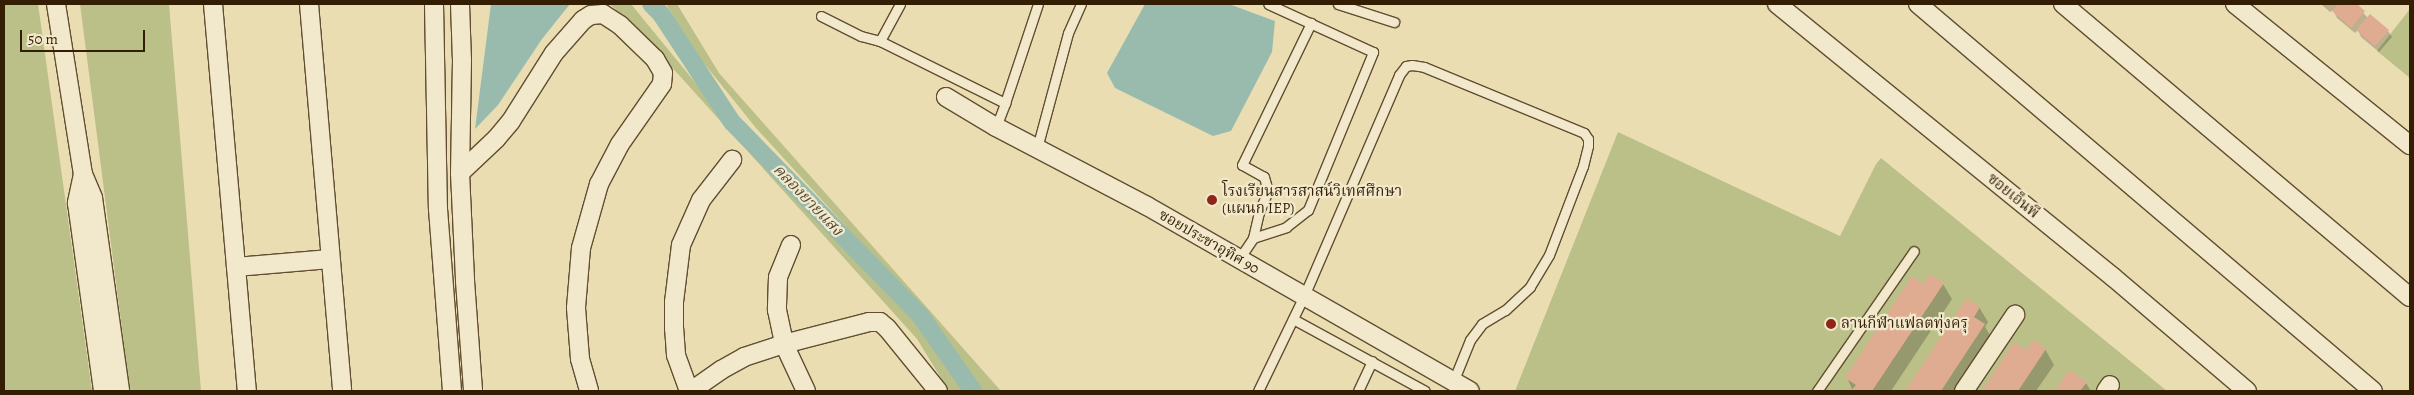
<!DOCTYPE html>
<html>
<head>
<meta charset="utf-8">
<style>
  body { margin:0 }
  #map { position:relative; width:2414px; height:395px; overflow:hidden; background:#ebddb2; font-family:Alegreya,"Noto Serif Thai",serif }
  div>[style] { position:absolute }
  .green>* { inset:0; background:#bbc089 }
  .water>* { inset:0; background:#98bbae }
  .shadow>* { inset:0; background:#0003 }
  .canal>* { height:18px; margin:-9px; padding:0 9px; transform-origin:9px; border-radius:9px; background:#98bbae }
  .building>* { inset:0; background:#dfac91 }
  .roads { filter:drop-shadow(1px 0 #614e30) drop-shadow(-1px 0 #614e30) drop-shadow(0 1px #614e30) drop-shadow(0 -1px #614e30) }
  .lane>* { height:9px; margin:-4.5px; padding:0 4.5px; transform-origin:4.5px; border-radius:4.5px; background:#f2e9cd }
  .street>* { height:18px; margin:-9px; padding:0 9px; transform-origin:9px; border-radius:9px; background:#f2e9cd }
  .dots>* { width:14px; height:14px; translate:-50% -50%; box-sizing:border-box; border:2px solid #f2e9cd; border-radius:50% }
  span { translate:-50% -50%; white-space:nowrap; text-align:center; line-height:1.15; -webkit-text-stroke:4.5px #f2e9cd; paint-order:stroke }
  .poi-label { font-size:15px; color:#331e04 }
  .left { translate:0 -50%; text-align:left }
  .street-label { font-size:15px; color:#331e04 }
  .water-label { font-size:16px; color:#514d37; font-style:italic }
  .frame { position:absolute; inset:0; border:5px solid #331e04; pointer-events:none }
  .scale { position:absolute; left:20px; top:30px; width:125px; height:22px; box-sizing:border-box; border:2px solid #331e04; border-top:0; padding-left:6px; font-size:15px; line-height:18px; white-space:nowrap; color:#331e04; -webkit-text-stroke:4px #f2e9cd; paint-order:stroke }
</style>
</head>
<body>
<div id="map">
  <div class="green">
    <div style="clip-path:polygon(4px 4px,38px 4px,92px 391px,4px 391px)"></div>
    <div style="clip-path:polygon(80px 4px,169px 4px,201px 391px,130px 391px)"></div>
    <div style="clip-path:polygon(610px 4px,631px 4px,712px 103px,927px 329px,963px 391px,949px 391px,917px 339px,678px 74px)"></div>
    <div style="clip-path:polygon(666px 4px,677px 4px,719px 73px,1001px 391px,980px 391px,917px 304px,756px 128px,690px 46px)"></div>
    <div style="clip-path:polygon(2410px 9px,2410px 78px,2377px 51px)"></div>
    <div style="clip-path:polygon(1618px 132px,1840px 236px,1876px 164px,1881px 158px,2167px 391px,1515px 391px)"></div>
  </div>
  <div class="water">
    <div style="clip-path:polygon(491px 4px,570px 4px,542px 39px,498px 105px,475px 129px)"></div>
    <div style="clip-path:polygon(1145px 4px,1229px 4px,1275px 21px,1272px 52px,1231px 131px,1213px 136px,1115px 88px,1107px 73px)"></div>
  </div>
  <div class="shadow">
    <div style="clip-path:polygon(2321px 4px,2355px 4px,2368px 18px,2388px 31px,2392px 37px,2379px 52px,2361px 37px,2358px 30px,2355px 33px,2337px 18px,2333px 10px,2330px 12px)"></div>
    <div style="clip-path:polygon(1943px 284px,1952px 299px,1891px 391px,1853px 391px,1847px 378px,1924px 286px)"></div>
    <div style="clip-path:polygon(1967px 299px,1979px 307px,1988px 322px,1985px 327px,1993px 340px,1959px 391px,1907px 391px)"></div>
    <div style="clip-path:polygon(2015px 344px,2026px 351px,2045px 349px,2054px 365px,2036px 391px,1984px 391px)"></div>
    <div style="clip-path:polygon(2069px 372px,2086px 383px,2091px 391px,2056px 391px)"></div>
  </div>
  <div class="canal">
    <div style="left:651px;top:4px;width:14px;rotate:45deg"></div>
    <div style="left:661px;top:14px;width:129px;rotate:56.7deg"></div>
    <div style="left:732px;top:122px;width:269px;rotate:45.8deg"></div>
    <div style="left:920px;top:315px;width:93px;rotate:55.1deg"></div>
  </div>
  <div class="building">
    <div style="clip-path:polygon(2338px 4px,2357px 4px,2365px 11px,2351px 28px,2332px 11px)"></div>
    <div style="clip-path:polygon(2370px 14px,2389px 30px,2375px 46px,2356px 30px)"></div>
    <div style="clip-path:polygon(1930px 274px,1944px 283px,1872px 391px,1851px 391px,1856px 385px,1845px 378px,1912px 276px,1923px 284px)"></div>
    <div style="clip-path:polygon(1967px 298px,1980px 307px,1974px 317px,1985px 324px,1941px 391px,1905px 391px)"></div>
    <div style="clip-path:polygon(2033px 340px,2046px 349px,2018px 391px,1982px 391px,2014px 342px,2026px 350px)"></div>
    <div style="clip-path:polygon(2069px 370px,2087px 382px,2080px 391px,2055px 391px)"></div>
  </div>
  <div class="roads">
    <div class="lane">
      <div style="left:900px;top:4px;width:42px;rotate:118.4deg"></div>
      <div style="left:880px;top:41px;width:140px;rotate:26.4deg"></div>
      <div style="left:1005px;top:103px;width:104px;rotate:-71.6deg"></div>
      <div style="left:1338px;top:4px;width:59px;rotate:17.8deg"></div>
      <div style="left:821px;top:16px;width:45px;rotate:26.6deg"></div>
      <div style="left:861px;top:36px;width:20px;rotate:15deg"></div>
      <div style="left:996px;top:127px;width:26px;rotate:-69deg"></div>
      <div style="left:1037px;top:148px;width:119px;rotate:-74.9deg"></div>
      <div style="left:1068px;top:33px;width:32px;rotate:-66deg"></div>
      <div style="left:1253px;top:238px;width:27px;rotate:-77deg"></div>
      <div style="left:1259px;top:212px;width:23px;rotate:-67deg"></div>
      <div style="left:1268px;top:191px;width:15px;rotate:-106deg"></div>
      <div style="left:1264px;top:177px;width:25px;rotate:-151deg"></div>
      <div style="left:1242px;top:165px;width:158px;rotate:-64.1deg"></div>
      <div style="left:1239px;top:259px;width:25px;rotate:-56deg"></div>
      <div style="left:1253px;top:238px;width:35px;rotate:-18deg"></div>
      <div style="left:1286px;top:227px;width:28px;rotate:-38deg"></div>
      <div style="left:1308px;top:210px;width:171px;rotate:-67.6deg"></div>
      <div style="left:1373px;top:52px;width:115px;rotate:-155.4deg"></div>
      <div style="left:1293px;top:319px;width:150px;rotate:28.6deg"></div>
      <div style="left:1258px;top:391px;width:106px;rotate:-64.2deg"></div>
      <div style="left:1304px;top:296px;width:241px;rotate:-66.7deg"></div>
      <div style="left:1399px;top:75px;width:11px;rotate:-52deg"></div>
      <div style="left:1406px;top:66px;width:6px;rotate:-9deg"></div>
      <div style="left:1412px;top:65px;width:12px;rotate:9deg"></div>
      <div style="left:1424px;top:67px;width:173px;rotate:22.4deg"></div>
      <div style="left:1584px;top:133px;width:7px;rotate:56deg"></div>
      <div style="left:1588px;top:139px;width:7px;rotate:90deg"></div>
      <div style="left:1588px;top:146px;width:21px;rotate:104deg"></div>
      <div style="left:1583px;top:166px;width:95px;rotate:110.9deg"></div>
      <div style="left:1549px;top:255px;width:37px;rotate:121deg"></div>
      <div style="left:1530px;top:287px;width:34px;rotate:137deg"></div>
      <div style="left:1505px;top:310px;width:27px;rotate:149deg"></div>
      <div style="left:1482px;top:324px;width:20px;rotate:127deg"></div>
      <div style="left:1470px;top:340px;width:45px;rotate:112deg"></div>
      <div style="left:1358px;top:391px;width:33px;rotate:-65deg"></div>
      <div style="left:1817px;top:391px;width:170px;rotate:-55.3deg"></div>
    </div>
    <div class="street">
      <div style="left:56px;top:4px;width:172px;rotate:81deg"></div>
      <div style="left:83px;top:174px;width:26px;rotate:67deg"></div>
      <div style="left:93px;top:198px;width:195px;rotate:82deg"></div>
      <div style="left:213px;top:4px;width:388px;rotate:85deg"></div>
      <div style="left:309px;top:4px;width:388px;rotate:85.1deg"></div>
      <div style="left:434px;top:4px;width:205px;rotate:88.9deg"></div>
      <div style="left:438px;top:209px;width:183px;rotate:85.6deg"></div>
      <div style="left:460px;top:4px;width:56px;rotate:88deg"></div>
      <div style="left:462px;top:60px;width:113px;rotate:91deg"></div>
      <div style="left:460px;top:173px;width:108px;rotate:87.3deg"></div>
      <div style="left:465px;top:281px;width:110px;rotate:85.8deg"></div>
      <div style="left:1777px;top:4px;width:433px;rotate:39.1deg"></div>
      <div style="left:2113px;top:277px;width:176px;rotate:40.4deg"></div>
      <div style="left:1918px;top:4px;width:597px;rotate:40.38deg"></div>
      <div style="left:2063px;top:4px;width:454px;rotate:40.2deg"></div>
      <div style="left:2235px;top:4px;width:225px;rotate:38.9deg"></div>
      <div style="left:946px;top:97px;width:58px;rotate:31deg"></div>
      <div style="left:996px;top:127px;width:170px;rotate:27.6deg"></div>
      <div style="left:1147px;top:206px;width:372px;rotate:29.8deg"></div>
      <div style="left:460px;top:173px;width:50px;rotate:-43.4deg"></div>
      <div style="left:496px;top:139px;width:23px;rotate:-50deg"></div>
      <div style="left:511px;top:121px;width:80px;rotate:-57.7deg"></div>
      <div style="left:554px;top:53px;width:44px;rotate:-48.7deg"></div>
      <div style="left:583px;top:20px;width:9px;rotate:-32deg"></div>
      <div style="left:591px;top:15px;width:12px;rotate:-5deg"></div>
      <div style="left:603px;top:14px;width:20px;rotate:33deg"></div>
      <div style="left:620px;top:25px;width:49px;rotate:44.2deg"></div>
      <div style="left:655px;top:59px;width:16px;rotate:60deg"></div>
      <div style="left:663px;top:73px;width:11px;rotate:95deg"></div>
      <div style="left:662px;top:84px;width:73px;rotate:125deg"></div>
      <div style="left:620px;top:144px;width:45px;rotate:117.7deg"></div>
      <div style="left:599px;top:184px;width:66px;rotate:105.7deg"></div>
      <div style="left:581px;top:248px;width:60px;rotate:94.8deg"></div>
      <div style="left:576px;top:308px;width:51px;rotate:85.5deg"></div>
      <div style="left:580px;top:359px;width:33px;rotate:74deg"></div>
      <div style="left:83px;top:174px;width:30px;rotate:102deg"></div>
      <div style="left:77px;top:203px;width:190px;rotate:82.1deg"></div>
      <div style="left:791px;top:245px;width:35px;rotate:112deg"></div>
      <div style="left:778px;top:277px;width:33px;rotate:92deg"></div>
      <div style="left:777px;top:310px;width:35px;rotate:78deg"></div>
      <div style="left:784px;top:344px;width:52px;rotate:64.9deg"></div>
      <div style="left:236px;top:267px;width:94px;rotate:-4.9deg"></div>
      <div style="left:689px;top:391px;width:38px;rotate:-110deg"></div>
      <div style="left:676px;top:355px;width:26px;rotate:-94deg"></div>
      <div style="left:674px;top:329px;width:27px;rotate:-90deg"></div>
      <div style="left:674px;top:302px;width:57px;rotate:-83deg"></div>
      <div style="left:681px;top:245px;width:49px;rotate:-66deg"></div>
      <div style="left:701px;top:200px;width:51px;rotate:-52.2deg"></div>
      <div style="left:691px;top:391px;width:37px;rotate:-35deg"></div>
      <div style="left:721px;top:370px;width:26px;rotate:-29deg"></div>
      <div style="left:744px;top:357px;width:42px;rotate:-18deg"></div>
      <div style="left:784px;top:344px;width:88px;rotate:-14.5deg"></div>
      <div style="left:869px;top:322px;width:11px"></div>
      <div style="left:880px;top:322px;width:9px;rotate:41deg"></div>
      <div style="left:887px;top:328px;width:81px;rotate:51deg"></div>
      <div style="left:1964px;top:391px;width:92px;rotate:-56.1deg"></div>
      <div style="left:2106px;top:391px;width:7px;rotate:-56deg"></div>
    </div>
  </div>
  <div class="dots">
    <div style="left:1212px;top:200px;background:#8f2418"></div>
    <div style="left:1831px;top:324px;background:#8f2418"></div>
  </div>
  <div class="poi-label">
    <span class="left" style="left:1222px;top:200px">โรงเรียนสารสาสน์วิเทศศึกษา<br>(แผนก IEP)</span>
    <span class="left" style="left:1841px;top:324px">ลานกีฬาแฟลตทุ่งครุ</span>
  </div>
  <div class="street-label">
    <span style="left:2013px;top:196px;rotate:39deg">ซอยเอ็นพี</span>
    <span style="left:1209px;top:242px;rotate:30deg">ซอยประชาอุทิศ 90</span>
  </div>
  <div class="water-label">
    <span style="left:808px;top:200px;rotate:46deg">คลองยายแสง</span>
  </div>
  <div class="frame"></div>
  <div class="scale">50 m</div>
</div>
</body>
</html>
